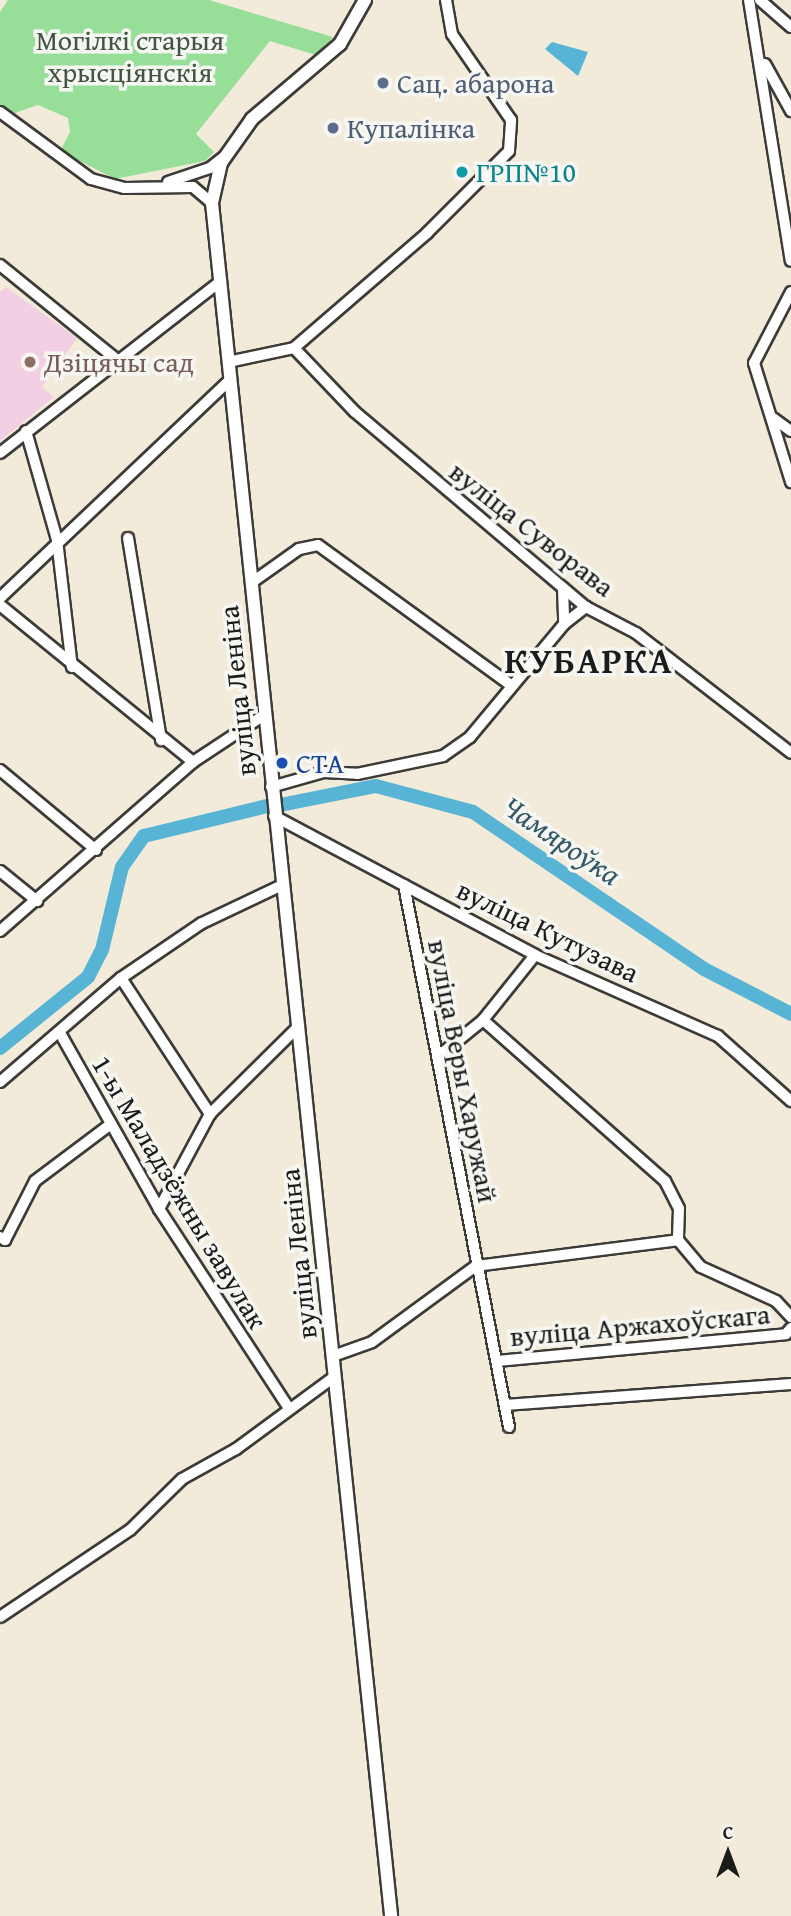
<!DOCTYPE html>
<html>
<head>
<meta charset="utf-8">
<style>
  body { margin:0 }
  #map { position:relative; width:791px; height:1916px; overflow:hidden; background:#f3ebda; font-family:"Gentium Book Plus",serif }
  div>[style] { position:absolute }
  .built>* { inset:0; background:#f2cfe2 }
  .green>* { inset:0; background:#97df99 }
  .water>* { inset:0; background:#57b4d5 }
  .river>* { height:14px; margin:-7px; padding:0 7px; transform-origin:7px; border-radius:7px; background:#57b4d5 }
  .roads { filter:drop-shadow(2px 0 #3c3b38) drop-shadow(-2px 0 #3c3b38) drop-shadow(0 2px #3c3b38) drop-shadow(0 -2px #3c3b38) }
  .minor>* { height:10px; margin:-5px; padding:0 5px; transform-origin:5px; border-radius:5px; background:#fff }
  .major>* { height:12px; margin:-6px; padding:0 6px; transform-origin:6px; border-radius:6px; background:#fff }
  .dots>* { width:19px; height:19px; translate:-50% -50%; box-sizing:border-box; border:4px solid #f6f6f2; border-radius:50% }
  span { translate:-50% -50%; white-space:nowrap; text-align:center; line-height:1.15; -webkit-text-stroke:7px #f6f6f2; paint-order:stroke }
  .park-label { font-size:28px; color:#415642 }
  .service-label { font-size:28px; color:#4e5e75 }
  .left { translate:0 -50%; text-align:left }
  .culture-label { font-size:28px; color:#0d838f }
  .education-label { font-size:28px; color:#785e54 }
  .street-label { font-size:28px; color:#1c1c1c }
  .transit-label { font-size:28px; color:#164399 }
  .water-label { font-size:30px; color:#345966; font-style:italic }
  .district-label { font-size:35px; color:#1c1c1c; font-weight:700; letter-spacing:2px }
  .north { position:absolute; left:693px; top:1818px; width:70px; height:70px; -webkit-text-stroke:5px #f6f6f2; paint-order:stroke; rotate:0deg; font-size:19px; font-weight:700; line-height:28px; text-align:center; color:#1c1c1c }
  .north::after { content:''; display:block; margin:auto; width:24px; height:32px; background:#1c1c1c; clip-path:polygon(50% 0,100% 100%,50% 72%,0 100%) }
</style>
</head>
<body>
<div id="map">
  <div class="built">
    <div style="clip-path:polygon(6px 287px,77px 338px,42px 387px,54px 397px,0 441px,0 292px)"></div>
  </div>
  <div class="green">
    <div style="clip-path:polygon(8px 0,209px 0,333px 37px,319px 56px,270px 41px,196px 134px,214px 152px,205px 161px,115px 179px,60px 151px,70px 132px,68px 118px,38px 105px,12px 114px,0 106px,0 12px)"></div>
  </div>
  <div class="water">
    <div style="clip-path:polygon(552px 42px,588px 52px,578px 76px,545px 49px)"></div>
  </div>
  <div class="river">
    <div style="left:280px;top:805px;width:98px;rotate:-11.2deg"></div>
    <div style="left:376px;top:786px;width:100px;rotate:15deg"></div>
    <div style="left:473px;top:812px;width:279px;rotate:34.2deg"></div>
    <div style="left:704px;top:969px;width:98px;rotate:27.3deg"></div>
    <div style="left:0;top:1048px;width:113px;rotate:-38.9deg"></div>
    <div style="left:88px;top:977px;width:30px;rotate:-63deg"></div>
    <div style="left:102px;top:950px;width:85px;rotate:-76.5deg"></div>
    <div style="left:122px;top:867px;width:38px;rotate:-55deg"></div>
    <div style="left:144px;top:836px;width:127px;rotate:-13.7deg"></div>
  </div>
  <div class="roads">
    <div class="minor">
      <div style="left:749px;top:0;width:264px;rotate:80.9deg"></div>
      <div style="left:760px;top:0;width:41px;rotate:41.1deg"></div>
      <div style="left:765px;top:64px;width:54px;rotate:61deg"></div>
      <div style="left:0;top:112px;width:113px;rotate:36.4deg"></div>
      <div style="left:91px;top:179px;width:34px;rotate:15deg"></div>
      <div style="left:124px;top:188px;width:69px;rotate:-0.8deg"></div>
      <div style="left:193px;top:187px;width:25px;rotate:40deg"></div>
      <div style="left:168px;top:182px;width:44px;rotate:-18.4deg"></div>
      <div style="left:210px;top:168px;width:21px;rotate:-39deg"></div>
      <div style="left:0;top:265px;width:156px;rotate:39deg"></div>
      <div style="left:791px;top:292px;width:80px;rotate:117.5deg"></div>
      <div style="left:754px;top:363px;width:125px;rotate:72.7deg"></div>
      <div style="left:294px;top:348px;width:88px;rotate:46.4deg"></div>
      <div style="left:355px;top:412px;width:302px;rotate:40.2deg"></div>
      <div style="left:586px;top:607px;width:56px;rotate:27.5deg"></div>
      <div style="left:636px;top:633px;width:196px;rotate:37.7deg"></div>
      <div style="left:228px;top:362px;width:67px;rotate:-12deg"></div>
      <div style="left:294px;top:348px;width:176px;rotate:-40.8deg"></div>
      <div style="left:427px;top:233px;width:116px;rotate:-45deg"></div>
      <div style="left:509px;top:151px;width:31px;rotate:-86deg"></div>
      <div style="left:511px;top:120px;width:104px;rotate:-124.5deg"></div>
      <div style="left:452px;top:34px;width:35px;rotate:-100deg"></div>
      <div style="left:773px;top:418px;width:22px;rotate:36deg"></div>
      <div style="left:26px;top:431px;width:113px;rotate:74.1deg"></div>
      <div style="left:57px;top:540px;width:128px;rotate:83.3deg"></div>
      <div style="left:0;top:453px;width:280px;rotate:-37.9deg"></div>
      <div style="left:128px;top:538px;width:205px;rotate:80.7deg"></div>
      <div style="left:251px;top:583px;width:59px;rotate:-35.3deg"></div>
      <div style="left:299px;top:549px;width:19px;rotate:-12deg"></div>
      <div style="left:318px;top:545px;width:238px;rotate:36deg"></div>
      <div style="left:563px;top:588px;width:36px;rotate:88deg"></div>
      <div style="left:0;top:598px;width:317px;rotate:-43.5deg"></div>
      <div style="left:0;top:605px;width:249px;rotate:39.1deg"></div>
      <div style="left:0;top:770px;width:125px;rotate:39.8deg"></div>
      <div style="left:271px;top:787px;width:55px;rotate:-15.8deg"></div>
      <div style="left:324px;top:772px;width:33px;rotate:3deg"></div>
      <div style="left:357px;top:774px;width:88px;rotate:-11.8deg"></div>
      <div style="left:443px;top:756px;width:33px;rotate:-35deg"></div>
      <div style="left:470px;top:737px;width:147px;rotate:-50.2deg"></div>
      <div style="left:564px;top:624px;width:28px;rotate:-38deg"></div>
      <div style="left:274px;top:816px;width:296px;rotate:28deg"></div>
      <div style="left:535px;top:955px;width:200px;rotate:23.9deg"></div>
      <div style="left:718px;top:1036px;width:98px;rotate:41.7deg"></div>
      <div style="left:0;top:871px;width:48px;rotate:39deg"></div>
      <div style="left:404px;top:885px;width:552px;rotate:79.04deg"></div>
      <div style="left:0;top:931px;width:257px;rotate:-41.2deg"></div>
      <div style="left:193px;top:762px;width:85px;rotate:-33.5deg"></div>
      <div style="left:121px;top:978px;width:163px;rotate:56.8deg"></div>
      <div style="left:210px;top:1114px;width:108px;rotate:118.2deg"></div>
      <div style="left:483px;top:1020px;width:243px;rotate:41.5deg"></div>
      <div style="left:665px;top:1181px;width:31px;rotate:63deg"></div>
      <div style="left:679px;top:1209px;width:31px;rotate:92deg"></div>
      <div style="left:678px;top:1240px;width:35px;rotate:50deg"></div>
      <div style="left:701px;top:1267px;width:82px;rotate:24.4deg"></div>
      <div style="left:776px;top:1301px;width:22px;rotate:47deg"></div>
      <div style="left:60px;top:1033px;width:202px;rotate:60.6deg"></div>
      <div style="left:159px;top:1209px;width:236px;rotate:56.9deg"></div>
      <div style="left:440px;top:1055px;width:55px;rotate:-39.1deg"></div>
      <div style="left:483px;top:1020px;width:83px;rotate:-51.3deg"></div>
      <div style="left:0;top:1082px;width:160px;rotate:-40.7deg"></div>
      <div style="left:121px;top:978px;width:98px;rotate:-34.2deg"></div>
      <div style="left:202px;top:923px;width:89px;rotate:-25.4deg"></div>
      <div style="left:210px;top:1114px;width:125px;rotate:-44.7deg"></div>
      <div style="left:0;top:1237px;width:6px;rotate:31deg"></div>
      <div style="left:5px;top:1240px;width:66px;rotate:-63deg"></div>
      <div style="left:35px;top:1181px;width:95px;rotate:-36.9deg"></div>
      <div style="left:333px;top:1356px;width:41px;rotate:-19.7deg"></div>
      <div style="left:372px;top:1342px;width:129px;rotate:-36.2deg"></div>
      <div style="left:476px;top:1266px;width:204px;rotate:-7.3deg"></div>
      <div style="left:497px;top:1361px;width:290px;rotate:-5.3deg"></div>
      <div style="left:786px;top:1334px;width:8px;rotate:-50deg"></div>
      <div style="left:505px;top:1405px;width:287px;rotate:-4.2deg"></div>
      <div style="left:0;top:1617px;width:156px;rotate:-33.8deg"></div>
      <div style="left:130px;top:1530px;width:73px;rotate:-44.4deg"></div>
      <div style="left:182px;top:1479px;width:62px;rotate:-29.1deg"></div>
      <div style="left:236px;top:1449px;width:122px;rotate:-36.3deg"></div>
    </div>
    <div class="major">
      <div style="left:365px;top:0;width:51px;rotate:119.6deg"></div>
      <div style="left:340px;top:44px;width:116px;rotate:139.6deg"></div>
      <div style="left:252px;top:119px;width:54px;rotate:125.2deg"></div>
      <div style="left:221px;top:163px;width:41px;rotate:102.7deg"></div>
      <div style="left:212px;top:203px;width:1722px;rotate:84.03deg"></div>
    </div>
  </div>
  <div class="dots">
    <div style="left:383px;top:83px;background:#5c6f8a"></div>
    <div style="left:333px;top:128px;background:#5c6f8a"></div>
    <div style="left:462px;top:172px;background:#0f9aa8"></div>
    <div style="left:30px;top:362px;background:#8d6e63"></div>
    <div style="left:282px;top:763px;background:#1a4fb4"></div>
  </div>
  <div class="park-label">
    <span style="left:130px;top:56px">Могілкі старыя<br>хрысціянскія</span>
  </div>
  <div class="service-label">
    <span class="left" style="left:397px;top:83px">Сац. абарона</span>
    <span class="left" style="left:347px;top:128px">Купалінка</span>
  </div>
  <div class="culture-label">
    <span class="left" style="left:476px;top:172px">ГРП№10</span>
  </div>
  <div class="education-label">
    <span class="left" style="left:44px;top:362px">Дзіцячы сад</span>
  </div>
  <div class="street-label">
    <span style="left:532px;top:529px;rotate:38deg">вуліца Суворава</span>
    <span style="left:237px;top:691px;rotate:-96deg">вуліца Леніна</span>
    <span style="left:548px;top:931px;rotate:26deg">вуліца Кутузава</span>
    <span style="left:463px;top:1071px;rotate:79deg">вуліца Веры Харужай</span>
    <span style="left:180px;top:1192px;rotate:59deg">1-ы Маладзёжны завулак</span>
    <span style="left:298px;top:1254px;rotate:-96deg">вуліца Леніна</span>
    <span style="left:640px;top:1325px;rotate:-5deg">вуліца Аржахоўскага</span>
  </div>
  <div class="transit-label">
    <span class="left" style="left:296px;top:763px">СТА</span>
  </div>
  <div class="water-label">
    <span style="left:562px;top:840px;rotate:34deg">Чамяроўка</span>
  </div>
  <div class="district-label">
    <span style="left:589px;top:661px">КУБАРКА</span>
  </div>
  <div class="north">С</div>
</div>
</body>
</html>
